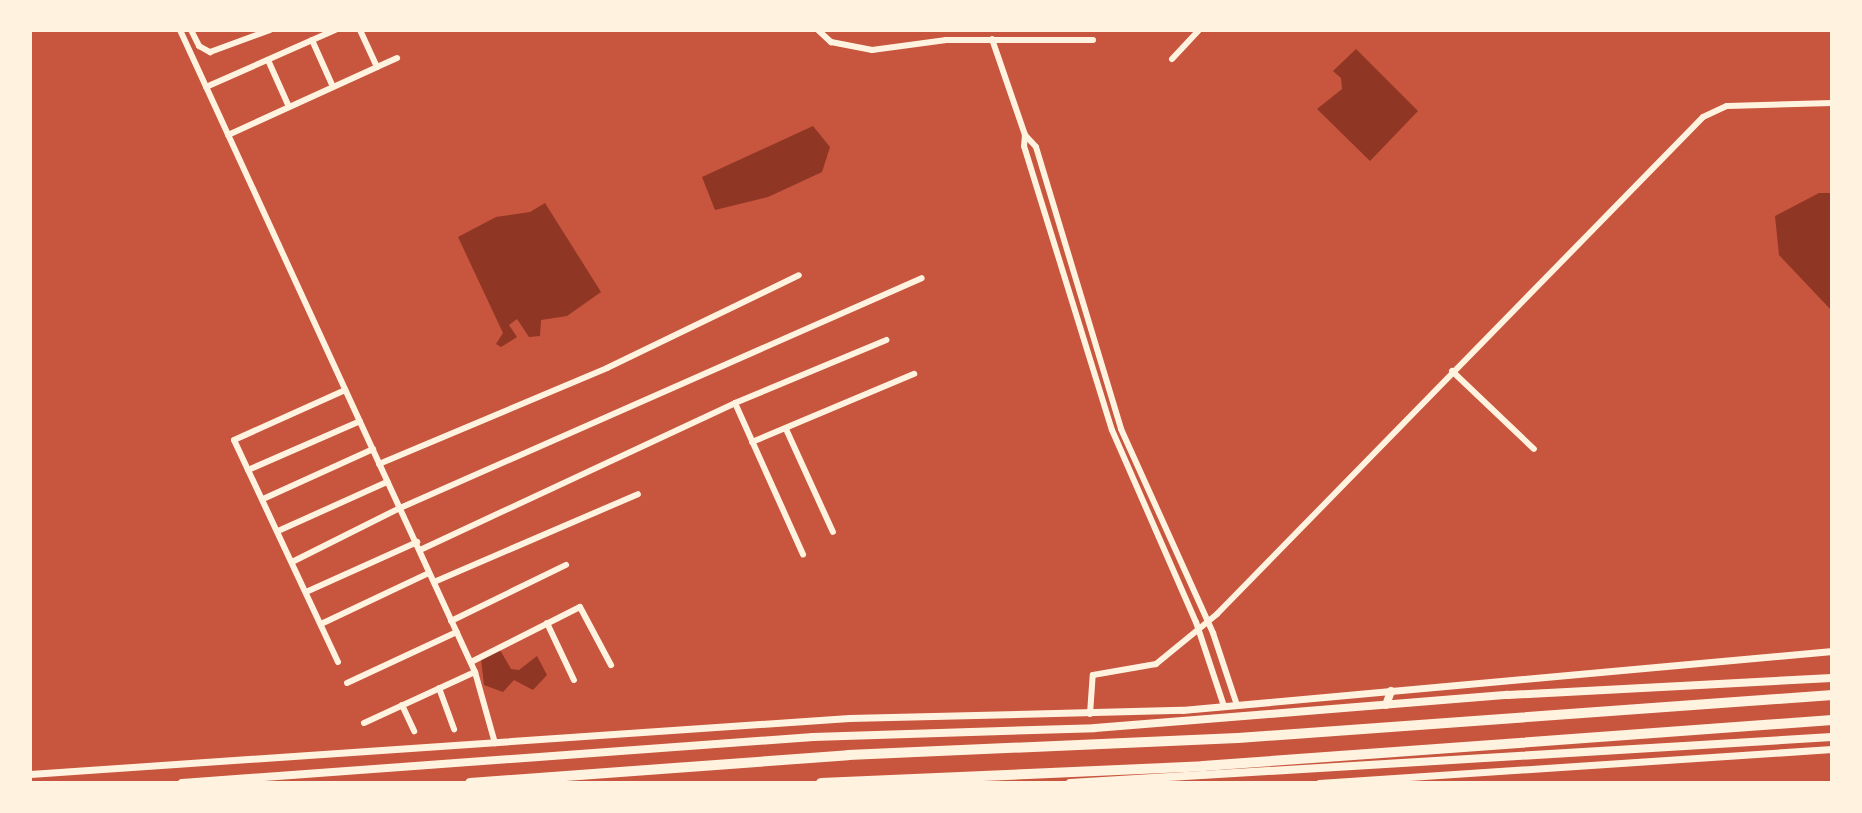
<!DOCTYPE html>
<html>
<head>
<meta charset="utf-8">
<style>
  body { margin:0 }
  #map { position:relative; width:1862px; height:813px; overflow:hidden; background:#c8553d; font-family:Overpass,sans-serif }
  div>[style] { position:absolute }
  .water>* { inset:0; background:#8f3625 }
  .minor>* { height:6px; margin:-3px; padding:0 3px; transform-origin:3px; border-radius:3px; background:#fff3e0 }
  .tertiary>* { height:7px; margin:-3.5px; padding:0 3.5px; transform-origin:3.5px; border-radius:3.5px; background:#fff3e0 }
  .secondary>* { height:8px; margin:-4px; padding:0 4px; transform-origin:4px; border-radius:4px; background:#fff3e0 }
  .trunk>* { height:10px; margin:-5px; padding:0 5px; transform-origin:5px; border-radius:5px; background:#fff3e0 }
  span { translate:-50% -50%; white-space:nowrap; text-align:center; line-height:1.15; -webkit-text-stroke:8px #fff3e0; paint-order:stroke }
  .frame { position:absolute; inset:0; border:32px solid #fff3e0; pointer-events:none }
</style>
</head>
<body>
<div id="map">
  <div class="water">
    <div style="clip-path:polygon(1356px 49px,1418px 111px,1370px 161px,1317px 109px,1342px 89px,1341px 78px,1333px 71px)"></div>
    <div style="clip-path:polygon(813px 126px,830px 147px,822px 172px,768px 197px,715px 210px,702px 177px)"></div>
    <div style="clip-path:polygon(1819px 193px,1832px 193px,1832px 311px,1779px 255px,1775px 216px)"></div>
    <div style="clip-path:polygon(545px 203px,601px 292px,567px 316px,541px 320px,540px 336px,529px 337px,517px 319px,509px 325px,517px 337px,501px 347px,496px 344px,503px 333px,458px 237px,496px 217px,530px 212px)"></div>
    <div style="clip-path:polygon(500px 650px,511px 669px,519px 670px,537px 656px,547px 675px,533px 690px,514px 680px,503px 692px,484px 685px,481px 659px)"></div>
  </div>
  <div class="minor">
    <div style="left:180px;top:30px;width:707px;rotate:65.32deg"></div>
    <div style="left:475px;top:672px;width:74px;rotate:74.3deg"></div>
    <div style="left:191px;top:30px;width:18px;rotate:63deg"></div>
    <div style="left:199px;top:46px;width:13px;rotate:29deg"></div>
    <div style="left:210px;top:52px;width:64px;rotate:-20.1deg"></div>
    <div style="left:818px;top:30px;width:18px;rotate:43deg"></div>
    <div style="left:831px;top:42px;width:42px;rotate:11deg"></div>
    <div style="left:872px;top:50px;width:75px;rotate:-7.7deg"></div>
    <div style="left:946px;top:40px;width:147px"></div>
    <div style="left:992px;top:39px;width:102px;rotate:71deg"></div>
    <div style="left:1025px;top:135px;width:16px;rotate:47deg"></div>
    <div style="left:1036px;top:147px;width:295px;rotate:73.2deg"></div>
    <div style="left:1121px;top:429px;width:224px;rotate:65.7deg"></div>
    <div style="left:1213px;top:633px;width:76px;rotate:71.6deg"></div>
    <div style="left:312px;top:40px;width:51px;rotate:65.9deg"></div>
    <div style="left:1172px;top:59px;width:40px;rotate:-47deg"></div>
    <div style="left:268px;top:60px;width:51px;rotate:65.9deg"></div>
    <div style="left:377px;top:67px;width:22px;rotate:-24deg"></div>
    <div style="left:206px;top:87px;width:141px;rotate:-23.8deg"></div>
    <div style="left:228px;top:135px;width:164px;rotate:-24.5deg"></div>
    <div style="left:377px;top:67px;width:41px;rotate:-114.7deg"></div>
    <div style="left:1025px;top:135px;width:11px;rotate:95deg"></div>
    <div style="left:1024px;top:146px;width:297px;rotate:72.8deg"></div>
    <div style="left:1112px;top:430px;width:210px;rotate:66.4deg"></div>
    <div style="left:1196px;top:622px;width:89px;rotate:71.6deg"></div>
    <div style="left:1452px;top:371px;width:113px;rotate:43.6deg"></div>
    <div style="left:735px;top:403px;width:166px;rotate:65.8deg"></div>
    <div style="left:786px;top:429px;width:113px;rotate:65.5deg"></div>
    <div style="left:752px;top:442px;width:176px;rotate:-22.8deg"></div>
    <div style="left:379px;top:464px;width:247px;rotate:-22.8deg"></div>
    <div style="left:607px;top:368px;width:213px;rotate:-25.8deg"></div>
    <div style="left:248px;top:470px;width:122px;rotate:-23.6deg"></div>
    <div style="left:263px;top:499px;width:121px;rotate:-24.4deg"></div>
    <div style="left:278px;top:531px;width:120px;rotate:-24.2deg"></div>
    <div style="left:420px;top:550px;width:348px;rotate:-25deg"></div>
    <div style="left:735px;top:403px;width:164px;rotate:-22.6deg"></div>
    <div style="left:292px;top:562px;width:121px;rotate:-26.6deg"></div>
    <div style="left:400px;top:508px;width:570px;rotate:-23.78deg"></div>
    <div style="left:434px;top:582px;width:222px;rotate:-23.3deg"></div>
    <div style="left:306px;top:592px;width:122px;rotate:-24.2deg"></div>
    <div style="left:451px;top:621px;width:128px;rotate:-26deg"></div>
    <div style="left:547px;top:623px;width:63px;rotate:64.7deg"></div>
    <div style="left:321px;top:624px;width:119px;rotate:-25.3deg"></div>
    <div style="left:338px;top:662px;width:245px;rotate:-115.1deg"></div>
    <div style="left:234px;top:440px;width:122px;rotate:-24.2deg"></div>
    <div style="left:471px;top:662px;width:122px;rotate:-26.8deg"></div>
    <div style="left:580px;top:607px;width:66px;rotate:61.9deg"></div>
    <div style="left:347px;top:683px;width:121px;rotate:-24.9deg"></div>
    <div style="left:439px;top:688px;width:44px;rotate:69.9deg"></div>
    <div style="left:402px;top:705px;width:29px;rotate:65deg"></div>
    <div style="left:1090px;top:714px;width:39px;rotate:-86deg"></div>
    <div style="left:1093px;top:675px;width:64px;rotate:-9.9deg"></div>
    <div style="left:1156px;top:664px;width:79px;rotate:-39.3deg"></div>
    <div style="left:1217px;top:614px;width:695px;rotate:-45.64deg"></div>
    <div style="left:1703px;top:117px;width:26px;rotate:-25deg"></div>
    <div style="left:1727px;top:106px;width:105px;rotate:-1.6deg"></div>
    <div style="left:364px;top:723px;width:122px;rotate:-24.7deg"></div>
  </div>
  <div class="tertiary">
    <div style="left:30px;top:774px;width:821px;rotate:-3.91deg"></div>
    <div style="left:849px;top:718px;width:333px;rotate:-1.4deg"></div>
    <div style="left:1182px;top:710px;width:653px;rotate:-5.19deg"></div>
    <div style="left:1319px;top:783px;width:514px;rotate:-3.79deg"></div>
  </div>
  <div class="secondary">
    <div style="left:1386px;top:705px;width:15px;rotate:-70deg"></div>
    <div style="left:182px;top:783px;width:633px;rotate:-4.17deg"></div>
    <div style="left:813px;top:737px;width:282px;rotate:-1.8deg"></div>
    <div style="left:1095px;top:728px;width:414px;rotate:-4.6deg"></div>
    <div style="left:1508px;top:695px;width:324px;rotate:-3deg"></div>
    <div style="left:1070px;top:783px;width:763px;rotate:-3.45deg"></div>
  </div>
  <div class="trunk">
    <div style="left:470px;top:783px;width:379px;rotate:-4.2deg"></div>
    <div style="left:848px;top:755px;width:390px;rotate:-2.5deg"></div>
    <div style="left:1238px;top:738px;width:596px;rotate:-4.14deg"></div>
    <div style="left:821px;top:783px;width:382px;rotate:-2.5deg"></div>
    <div style="left:1203px;top:766px;width:631px;rotate:-4.18deg"></div>
  </div>
  <div class="frame"></div>
</div>
</body>
</html>
